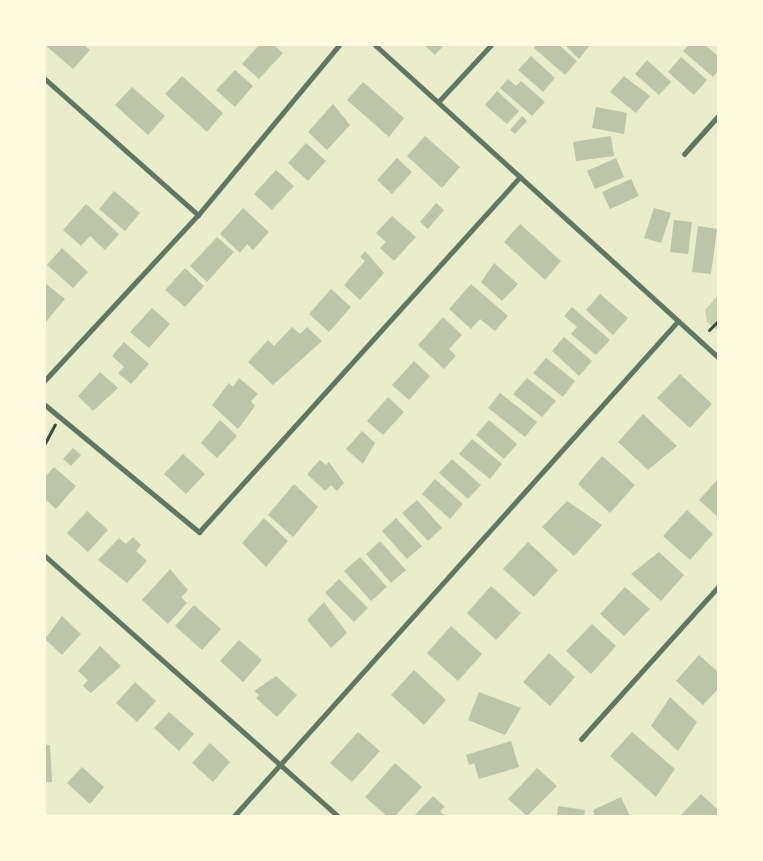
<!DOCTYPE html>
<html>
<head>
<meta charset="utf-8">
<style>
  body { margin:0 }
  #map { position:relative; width:763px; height:861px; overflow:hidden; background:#e9edc9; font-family:"IBM Plex Serif",serif }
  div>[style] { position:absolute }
  .green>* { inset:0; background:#cad2ad }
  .building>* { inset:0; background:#bcc5a7 }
  .path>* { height:3px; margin:-1.5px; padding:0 1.5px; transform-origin:1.5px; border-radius:1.5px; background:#344e41 }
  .minor>* { height:5px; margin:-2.5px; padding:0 2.5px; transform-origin:2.5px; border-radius:2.5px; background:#617663 }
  span { translate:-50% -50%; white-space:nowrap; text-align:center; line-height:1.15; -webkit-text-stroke:4.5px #fefae0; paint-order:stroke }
  .frame { position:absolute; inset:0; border:46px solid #fefae0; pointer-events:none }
</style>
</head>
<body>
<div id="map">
  <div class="green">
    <div style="clip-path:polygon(718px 295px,718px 331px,707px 322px,705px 310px)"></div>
  </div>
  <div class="building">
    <div style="clip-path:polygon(45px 45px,84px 45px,90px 50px,73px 69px)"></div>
    <div style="clip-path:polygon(259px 45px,274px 45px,283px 53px,259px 79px,242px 64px)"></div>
    <div style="clip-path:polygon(424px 45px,444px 45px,435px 55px)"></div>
    <div style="clip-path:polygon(536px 45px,559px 45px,577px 61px,565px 75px,534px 48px)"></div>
    <div style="clip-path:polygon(565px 45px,590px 45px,579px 59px)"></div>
    <div style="clip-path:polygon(689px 45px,705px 45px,718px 56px,718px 71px,713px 77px,683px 51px)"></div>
    <div style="clip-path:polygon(531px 56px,555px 78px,543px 92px,518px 70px)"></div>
    <div style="clip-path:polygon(681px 57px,707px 80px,694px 95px,668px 72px)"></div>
    <div style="clip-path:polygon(647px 60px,671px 82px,659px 95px,635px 74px)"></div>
    <div style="clip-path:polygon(235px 70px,253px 86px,235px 107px,216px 90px)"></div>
    <div style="clip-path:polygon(182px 76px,223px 113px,207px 132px,165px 94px)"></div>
    <div style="clip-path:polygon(624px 76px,650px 96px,636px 113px,610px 92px)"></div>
    <div style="clip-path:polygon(508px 79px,516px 86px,521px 81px,545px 102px,532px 116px,500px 88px)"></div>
    <div style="clip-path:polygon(363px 82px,404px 118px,389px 137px,347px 100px)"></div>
    <div style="clip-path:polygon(132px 87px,165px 116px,148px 135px,115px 105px)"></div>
    <div style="clip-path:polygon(497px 91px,519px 111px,507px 124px,485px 105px)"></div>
    <div style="clip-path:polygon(333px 104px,350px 125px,327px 150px,308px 132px)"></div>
    <div style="clip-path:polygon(596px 107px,627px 113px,624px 134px,592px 128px)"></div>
    <div style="clip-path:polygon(522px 116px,527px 121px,515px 134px,510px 130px)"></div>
    <div style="clip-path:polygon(425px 136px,460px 167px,442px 188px,407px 156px)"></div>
    <div style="clip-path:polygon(611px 136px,614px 156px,576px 161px,573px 142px)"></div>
    <div style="clip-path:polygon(306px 143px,326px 161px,308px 181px,288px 163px)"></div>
    <div style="clip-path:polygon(397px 158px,412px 172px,392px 194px,377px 180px)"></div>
    <div style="clip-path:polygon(616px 158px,624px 177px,595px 189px,587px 171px)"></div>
    <div style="clip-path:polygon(276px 170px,294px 186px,272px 210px,254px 194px)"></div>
    <div style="clip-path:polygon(631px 179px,639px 196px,610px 209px,602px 192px)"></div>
    <div style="clip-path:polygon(114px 191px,140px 213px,125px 231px,99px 209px)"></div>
    <div style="clip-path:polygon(436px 203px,444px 210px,428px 229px,420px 222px)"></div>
    <div style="clip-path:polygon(86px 204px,119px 234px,105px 250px,90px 236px,81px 246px,63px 230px)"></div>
    <div style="clip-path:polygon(243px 208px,269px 232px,253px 250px,247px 244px,240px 253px,220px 234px)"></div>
    <div style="clip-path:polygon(654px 208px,671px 213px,661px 243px,644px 238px)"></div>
    <div style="clip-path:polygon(392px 216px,416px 237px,394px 261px,380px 248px,386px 242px,376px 233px)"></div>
    <div style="clip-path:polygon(674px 220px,692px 222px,688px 254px,670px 252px)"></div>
    <div style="clip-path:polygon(520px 224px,561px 261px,545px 280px,504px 242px)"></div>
    <div style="clip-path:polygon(698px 226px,717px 229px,711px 274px,692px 272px)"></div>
    <div style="clip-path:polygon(217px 237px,234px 252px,207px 282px,190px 266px)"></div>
    <div style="clip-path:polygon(62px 248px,88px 272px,73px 288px,47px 265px)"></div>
    <div style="clip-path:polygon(365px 251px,384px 273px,360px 300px,344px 285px,365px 261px,360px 257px)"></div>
    <div style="clip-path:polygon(494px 263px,518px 284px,502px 301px,481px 282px)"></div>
    <div style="clip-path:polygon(185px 268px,204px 286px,185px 307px,165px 290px)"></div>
    <div style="clip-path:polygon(45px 283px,65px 299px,45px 323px)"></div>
    <div style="clip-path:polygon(471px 284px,508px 316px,495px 331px,480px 319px,471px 329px,449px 309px)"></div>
    <div style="clip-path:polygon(331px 289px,351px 307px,329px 332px,309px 314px)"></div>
    <div style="clip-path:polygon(600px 294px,628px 318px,613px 335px,586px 310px)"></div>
    <div style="clip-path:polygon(572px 307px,610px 340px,596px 355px,571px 334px,577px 327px,564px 316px)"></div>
    <div style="clip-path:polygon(152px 308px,170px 324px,149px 348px,130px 332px)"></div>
    <div style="clip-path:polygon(443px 317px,462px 335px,449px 349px,456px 356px,444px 369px,418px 345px)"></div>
    <div style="clip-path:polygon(292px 327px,300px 334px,307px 327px,322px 341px,273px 385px,248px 362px,268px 340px,274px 346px)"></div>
    <div style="clip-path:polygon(564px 337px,592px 361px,579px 376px,552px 351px)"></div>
    <div style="clip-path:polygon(124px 342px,149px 364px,131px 384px,118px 373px,124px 367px,112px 356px)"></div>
    <div style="clip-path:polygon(546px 358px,575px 381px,563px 397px,533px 373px)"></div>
    <div style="clip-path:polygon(414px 361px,430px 376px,409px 400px,392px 385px)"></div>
    <div style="clip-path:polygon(100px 372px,118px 388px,93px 411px,78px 396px)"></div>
    <div style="clip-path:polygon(680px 374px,712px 404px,690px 428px,657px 398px)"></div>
    <div style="clip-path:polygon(239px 378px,258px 394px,251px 401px,255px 406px,238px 429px,212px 405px,229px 383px,233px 387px)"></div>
    <div style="clip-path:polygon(527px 378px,556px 401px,542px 417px,513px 394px)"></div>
    <div style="clip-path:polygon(500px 393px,537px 422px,525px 437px,488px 408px)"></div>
    <div style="clip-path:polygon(388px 397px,404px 412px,383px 435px,367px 421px)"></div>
    <div style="clip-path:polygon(643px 414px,677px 446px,648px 470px,618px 442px)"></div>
    <div style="clip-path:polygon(220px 420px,237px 436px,217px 458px,201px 443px)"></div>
    <div style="clip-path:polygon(489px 420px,517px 444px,504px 459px,476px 435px)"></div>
    <div style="clip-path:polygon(362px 431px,375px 443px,363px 464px,346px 449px)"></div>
    <div style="clip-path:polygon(472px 439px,502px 464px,490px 479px,459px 454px)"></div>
    <div style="clip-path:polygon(73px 448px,81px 455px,71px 466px,63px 459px)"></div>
    <div style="clip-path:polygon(183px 454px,205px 474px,186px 494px,164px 474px)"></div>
    <div style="clip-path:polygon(602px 456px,635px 485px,610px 513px,578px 484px)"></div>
    <div style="clip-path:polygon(452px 459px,481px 485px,468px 499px,439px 473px)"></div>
    <div style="clip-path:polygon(320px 460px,326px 465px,329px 462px,344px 483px,337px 491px,331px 485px,325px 491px,307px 474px)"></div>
    <div style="clip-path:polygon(54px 467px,76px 486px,56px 509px,45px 499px,45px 477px)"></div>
    <div style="clip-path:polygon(435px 479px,463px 504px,450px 519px,422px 494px)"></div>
    <div style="clip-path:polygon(718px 479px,718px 517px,699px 500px)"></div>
    <div style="clip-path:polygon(294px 484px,318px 507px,293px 537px,268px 515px)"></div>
    <div style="clip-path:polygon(417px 500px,442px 528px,428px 541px,402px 513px)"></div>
    <div style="clip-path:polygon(567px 501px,602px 525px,574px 556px,542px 527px)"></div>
    <div style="clip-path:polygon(687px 510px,713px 534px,690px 560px,663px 536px)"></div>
    <div style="clip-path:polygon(87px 511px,108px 530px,88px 552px,67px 533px)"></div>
    <div style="clip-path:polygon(264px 518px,288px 541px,266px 567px,242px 543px)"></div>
    <div style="clip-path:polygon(396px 518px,422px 546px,407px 559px,382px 531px)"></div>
    <div style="clip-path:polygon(133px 537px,141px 545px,136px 551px,147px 561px,127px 583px,98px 560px,119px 538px,126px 544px)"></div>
    <div style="clip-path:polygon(380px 541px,406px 570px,391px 583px,366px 554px)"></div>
    <div style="clip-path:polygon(528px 542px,558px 570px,534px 597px,503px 569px)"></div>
    <div style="clip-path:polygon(659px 552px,684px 575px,661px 601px,631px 574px)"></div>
    <div style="clip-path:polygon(360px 557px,387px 587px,371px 601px,344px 571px)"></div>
    <div style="clip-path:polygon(170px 569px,188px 590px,181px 597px,187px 603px,168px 624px,142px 600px)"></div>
    <div style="clip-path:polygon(339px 579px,368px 608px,354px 622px,325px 593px)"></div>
    <div style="clip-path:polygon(491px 586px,521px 613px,496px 640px,467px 613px)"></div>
    <div style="clip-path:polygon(625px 587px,650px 609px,624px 636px,600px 614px)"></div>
    <div style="clip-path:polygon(324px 602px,347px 633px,331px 648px,307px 620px)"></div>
    <div style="clip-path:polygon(194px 605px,221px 629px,202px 650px,175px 626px)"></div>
    <div style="clip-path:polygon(62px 616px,81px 634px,62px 655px,45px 639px)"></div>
    <div style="clip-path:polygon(592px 624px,616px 646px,591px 674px,566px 651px)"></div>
    <div style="clip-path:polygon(451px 626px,482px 654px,458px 681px,427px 653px)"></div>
    <div style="clip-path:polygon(239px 640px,262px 660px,243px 682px,220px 661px)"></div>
    <div style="clip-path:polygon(100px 646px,121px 666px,91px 693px,83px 686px,88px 680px,78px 671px)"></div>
    <div style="clip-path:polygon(549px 653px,575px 677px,550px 706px,523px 682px)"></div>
    <div style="clip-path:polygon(699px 655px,718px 672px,718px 689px,703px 705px,676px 681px)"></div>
    <div style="clip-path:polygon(414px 670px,446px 700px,424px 725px,391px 695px)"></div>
    <div style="clip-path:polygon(276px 676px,297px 695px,277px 717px,256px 698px,259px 695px,254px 691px)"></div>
    <div style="clip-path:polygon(135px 682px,156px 701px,137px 722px,116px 703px)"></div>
    <div style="clip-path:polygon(479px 692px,521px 708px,505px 735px,468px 720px)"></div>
    <div style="clip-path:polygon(670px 697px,697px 722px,678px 751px,651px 726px)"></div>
    <div style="clip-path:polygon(169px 712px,194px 734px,179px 751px,154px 728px)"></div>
    <div style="clip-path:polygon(358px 732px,380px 751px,352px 782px,330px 763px)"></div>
    <div style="clip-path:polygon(632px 732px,675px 769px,656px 797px,610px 756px)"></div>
    <div style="clip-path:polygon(511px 741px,519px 767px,479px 779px,474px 763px,469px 765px,466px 755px)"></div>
    <div style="clip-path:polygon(210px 743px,230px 762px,213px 782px,192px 763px)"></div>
    <div style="clip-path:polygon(45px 745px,50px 745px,52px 782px,45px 782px)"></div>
    <div style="clip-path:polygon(395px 763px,422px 787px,395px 816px,387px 816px,365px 797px)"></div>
    <div style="clip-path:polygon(82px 767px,104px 787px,90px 804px,67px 783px)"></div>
    <div style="clip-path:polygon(537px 768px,557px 786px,527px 816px,508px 799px)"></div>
    <div style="clip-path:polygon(701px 794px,718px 810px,718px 816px,680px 816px)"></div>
    <div style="clip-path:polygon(433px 796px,445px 807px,440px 811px,445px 816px,414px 816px)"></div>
    <div style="clip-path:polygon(621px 797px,630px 816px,595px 816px,593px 810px)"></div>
    <div style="clip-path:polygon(558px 806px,585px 810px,584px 816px,557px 816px)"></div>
  </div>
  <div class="path">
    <div style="left:709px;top:330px;width:13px;rotate:-45deg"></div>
    <div style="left:45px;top:443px;width:21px;rotate:-62deg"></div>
  </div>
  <div class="minor">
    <div style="left:375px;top:45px;width:464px;rotate:42.3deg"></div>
    <div style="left:45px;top:79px;width:205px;rotate:41.6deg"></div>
    <div style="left:438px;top:102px;width:78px;rotate:-47.1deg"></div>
    <div style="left:684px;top:154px;width:51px;rotate:-48.2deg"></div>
    <div style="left:45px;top:380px;width:225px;rotate:-47.2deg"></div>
    <div style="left:198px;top:215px;width:221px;rotate:-50.3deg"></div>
    <div style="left:45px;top:405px;width:200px;rotate:39.5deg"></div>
    <div style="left:199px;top:532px;width:479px;rotate:-47.9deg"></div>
    <div style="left:45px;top:556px;width:392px;rotate:41.6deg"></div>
    <div style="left:581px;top:739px;width:205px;rotate:-48deg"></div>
    <div style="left:234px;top:816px;width:665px;rotate:-48.11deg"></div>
  </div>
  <div class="frame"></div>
</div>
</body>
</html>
